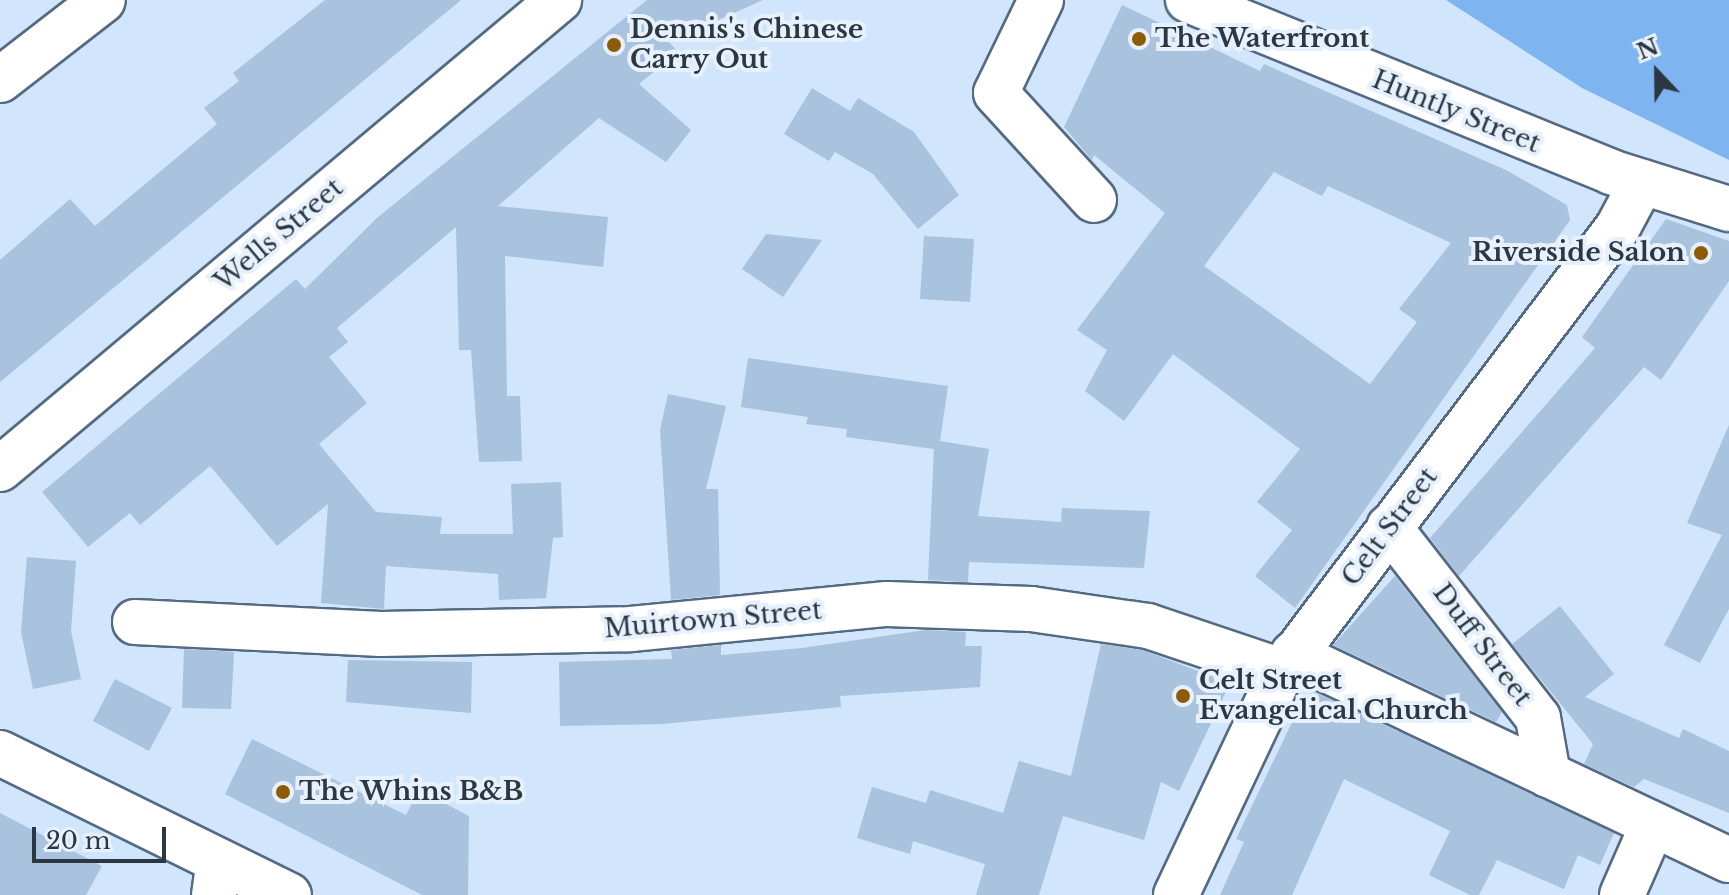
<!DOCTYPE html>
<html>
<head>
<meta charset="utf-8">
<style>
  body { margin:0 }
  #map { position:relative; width:1729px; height:895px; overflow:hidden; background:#d1e5fc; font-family:"Libre Baskerville",serif }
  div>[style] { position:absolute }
  .water>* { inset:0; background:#7eb4ef }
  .building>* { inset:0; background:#a9c2dd }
  .roads { filter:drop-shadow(2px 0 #546a83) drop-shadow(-2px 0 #546a83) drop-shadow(0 2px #546a83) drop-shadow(0 -2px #546a83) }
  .street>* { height:44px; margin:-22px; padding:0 22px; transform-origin:22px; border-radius:22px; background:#fff }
  .highway>* { height:44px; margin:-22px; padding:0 22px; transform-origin:22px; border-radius:22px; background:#fff }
  .dots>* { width:22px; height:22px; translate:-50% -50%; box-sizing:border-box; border:4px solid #e7f1fd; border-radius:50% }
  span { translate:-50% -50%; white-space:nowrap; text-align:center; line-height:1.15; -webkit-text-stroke:8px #e7f1fd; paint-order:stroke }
  .poi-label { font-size:26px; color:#2d3742; font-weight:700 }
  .left { translate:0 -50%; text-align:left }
  .right { translate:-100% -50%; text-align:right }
  .street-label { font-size:26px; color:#2d3742 }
  .north { position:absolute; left:1617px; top:32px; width:80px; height:80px; -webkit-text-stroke:6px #e7f1fd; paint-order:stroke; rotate:338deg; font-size:22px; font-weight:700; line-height:32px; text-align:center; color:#2d3742 }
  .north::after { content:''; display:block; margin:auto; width:28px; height:36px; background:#2d3742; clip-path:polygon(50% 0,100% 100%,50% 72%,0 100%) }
  .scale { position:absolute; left:32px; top:827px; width:134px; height:36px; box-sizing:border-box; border:4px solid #2d3742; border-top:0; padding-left:10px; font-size:24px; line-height:28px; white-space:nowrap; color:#2d3742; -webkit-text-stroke:6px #e7f1fd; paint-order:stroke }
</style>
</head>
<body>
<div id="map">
  <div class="water">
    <div style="clip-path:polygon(1446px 0,1729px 0,1729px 160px,1582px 88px)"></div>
  </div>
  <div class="building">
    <div style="clip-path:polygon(325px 0,461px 0,0 382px,0 260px,70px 199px,95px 226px,217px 124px,204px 108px,239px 81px,233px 73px)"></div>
    <div style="clip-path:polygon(647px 0,763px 0,669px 42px,678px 52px,639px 84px,691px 130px,666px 162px,599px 118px,498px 206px,608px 217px,603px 267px,505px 256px,507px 396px,520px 396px,522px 461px,479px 462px,471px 350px,459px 350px,456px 227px,337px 328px,348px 342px,329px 357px,367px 403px,319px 444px,376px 512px,442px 517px,440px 534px,513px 534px,511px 484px,561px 482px,563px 537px,553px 538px,546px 598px,499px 600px,498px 574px,386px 566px,384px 609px,321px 603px,328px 504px,277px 546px,210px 466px,140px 525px,130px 513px,88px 547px,42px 492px,296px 279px,305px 289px,378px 217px)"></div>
    <div style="clip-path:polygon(evenodd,1122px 5px,1260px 71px,1264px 64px,1506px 170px,1567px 205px,1570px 220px,1295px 608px,1255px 576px,1292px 530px,1257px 502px,1300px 449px,1173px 354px,1124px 421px,1085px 391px,1107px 350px,1077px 330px,1165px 213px,1094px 155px,1092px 160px,1064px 127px,1122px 5px,1274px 172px,1322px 196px,1328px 186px,1451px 243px,1399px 309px,1417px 322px,1370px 384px,1204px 266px,1274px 172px)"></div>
    <div style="clip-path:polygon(812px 88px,850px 111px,858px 98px,914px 132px,959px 195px,918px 229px,873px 174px,835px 152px,829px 161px,784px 134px)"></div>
    <div style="clip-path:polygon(1666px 219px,1729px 241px,1729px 281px,1661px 380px,1644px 367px,1459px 576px,1430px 538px,1595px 348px,1582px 337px)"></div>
    <div style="clip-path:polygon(766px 234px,822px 240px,783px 297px,742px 269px)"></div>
    <div style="clip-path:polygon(924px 236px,974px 239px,970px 302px,920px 299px)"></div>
    <div style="clip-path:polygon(748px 358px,948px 386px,940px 441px,989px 449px,978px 516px,1061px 522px,1062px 508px,1150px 511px,1144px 568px,969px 562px,968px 582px,928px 580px,934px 449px,846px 437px,847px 429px,806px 424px,808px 417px,741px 407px)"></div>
    <div style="clip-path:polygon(668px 394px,726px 406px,706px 489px,718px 489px,720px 595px,671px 600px,660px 430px)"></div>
    <div style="clip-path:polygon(1729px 425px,1729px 609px,1700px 663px,1664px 645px,1722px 535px,1687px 523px)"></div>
    <div style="clip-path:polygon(27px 557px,76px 561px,71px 631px,81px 679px,33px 689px,21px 632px)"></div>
    <div style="clip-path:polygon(1395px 576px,1502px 712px,1496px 722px,1333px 645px)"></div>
    <div style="clip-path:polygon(1560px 606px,1614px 674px,1585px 697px,1679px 738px,1683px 729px,1729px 751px,1729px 813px,1644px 779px,1634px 787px,1584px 764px,1593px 744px,1512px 644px)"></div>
    <div style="clip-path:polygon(925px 630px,966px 632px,965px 646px,982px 646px,980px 687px,840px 696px,841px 707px,663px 724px,560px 726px,559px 662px,672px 659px,671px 650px,721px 645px,721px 655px,802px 648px)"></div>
    <div style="clip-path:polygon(1101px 644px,1142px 650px,1230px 683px,1179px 791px,1161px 782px,1144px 840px,1063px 816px,1039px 895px,976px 895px,985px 864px,913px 841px,910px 854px,857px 838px,872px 787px,926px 803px,930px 790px,1003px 813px,1019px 761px,1071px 776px)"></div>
    <div style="clip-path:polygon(184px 649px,234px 652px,231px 709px,182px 708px)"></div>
    <div style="clip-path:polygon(348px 660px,472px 662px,471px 713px,346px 702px)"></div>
    <div style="clip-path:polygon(115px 679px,172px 708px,149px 751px,93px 721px)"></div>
    <div style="clip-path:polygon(1308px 689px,1614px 833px,1600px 865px,1578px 855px,1564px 889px,1497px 860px,1479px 895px,1470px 895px,1429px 875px,1450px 831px,1344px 779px,1292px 895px,1220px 895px,1244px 842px,1236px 839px)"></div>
    <div style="clip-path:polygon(252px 739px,406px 815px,419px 790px,469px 816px,468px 895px,422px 895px,225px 794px)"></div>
    <div style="clip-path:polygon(0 813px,102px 866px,86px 895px,0 895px)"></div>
  </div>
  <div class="roads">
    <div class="street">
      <div style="left:1041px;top:0;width:103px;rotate:115.8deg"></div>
      <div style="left:996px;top:93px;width:145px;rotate:47.5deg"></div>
      <div style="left:1188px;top:0;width:457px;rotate:22.1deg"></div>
      <div style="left:1611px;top:172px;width:124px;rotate:17.4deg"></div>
      <div style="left:0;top:469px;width:730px;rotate:-40deg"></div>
      <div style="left:1389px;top:527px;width:242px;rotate:52deg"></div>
      <div style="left:1538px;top:718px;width:58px;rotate:80deg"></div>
      <div style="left:135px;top:622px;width:246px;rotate:2.8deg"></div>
      <div style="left:381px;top:634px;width:250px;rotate:-1.1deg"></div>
      <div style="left:631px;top:629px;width:257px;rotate:-5.6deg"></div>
      <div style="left:887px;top:604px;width:144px;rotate:2deg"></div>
      <div style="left:1031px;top:609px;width:118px;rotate:8.3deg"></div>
      <div style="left:1148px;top:626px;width:141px;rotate:18.6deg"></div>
      <div style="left:1293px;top:654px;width:482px;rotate:25.3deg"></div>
      <div style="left:214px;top:895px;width:34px;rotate:-82deg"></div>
      <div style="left:1176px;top:895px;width:248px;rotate:-64.7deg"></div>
      <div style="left:1282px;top:671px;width:557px;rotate:-52.88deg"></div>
      <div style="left:1618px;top:227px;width:51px;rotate:-61.9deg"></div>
      <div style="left:1622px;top:895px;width:77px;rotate:-66.4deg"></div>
    </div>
    <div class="highway">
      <div style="left:0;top:80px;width:130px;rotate:-37.8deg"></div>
      <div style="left:0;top:753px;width:322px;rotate:26.2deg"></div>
    </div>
  </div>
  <div class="dots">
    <div style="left:1139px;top:39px;background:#8d5c07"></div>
    <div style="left:614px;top:45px;background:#8d5c07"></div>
    <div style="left:1701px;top:253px;background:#8d5c07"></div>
    <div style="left:1183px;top:696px;background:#8d5c07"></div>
    <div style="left:283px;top:792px;background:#8d5c07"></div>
  </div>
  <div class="poi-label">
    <span class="left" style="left:630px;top:45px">Dennis's Chinese<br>Carry Out</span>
    <span class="left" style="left:1155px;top:39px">The Waterfront</span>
    <span class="right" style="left:1685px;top:253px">Riverside Salon</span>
    <span class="left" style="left:1199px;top:696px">Celt Street<br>Evangelical Church</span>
    <span class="left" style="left:299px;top:792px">The Whins B&amp;B</span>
  </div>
  <div class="street-label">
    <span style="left:1456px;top:112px;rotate:22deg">Huntly Street</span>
    <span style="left:279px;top:235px;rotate:-40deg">Wells Street</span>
    <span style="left:1390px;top:527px;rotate:-53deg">Celt Street</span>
    <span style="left:713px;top:620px;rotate:-5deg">Muirtown Street</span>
    <span style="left:1482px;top:645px;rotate:53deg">Duff Street</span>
  </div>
  <div class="north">N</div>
  <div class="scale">20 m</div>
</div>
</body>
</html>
